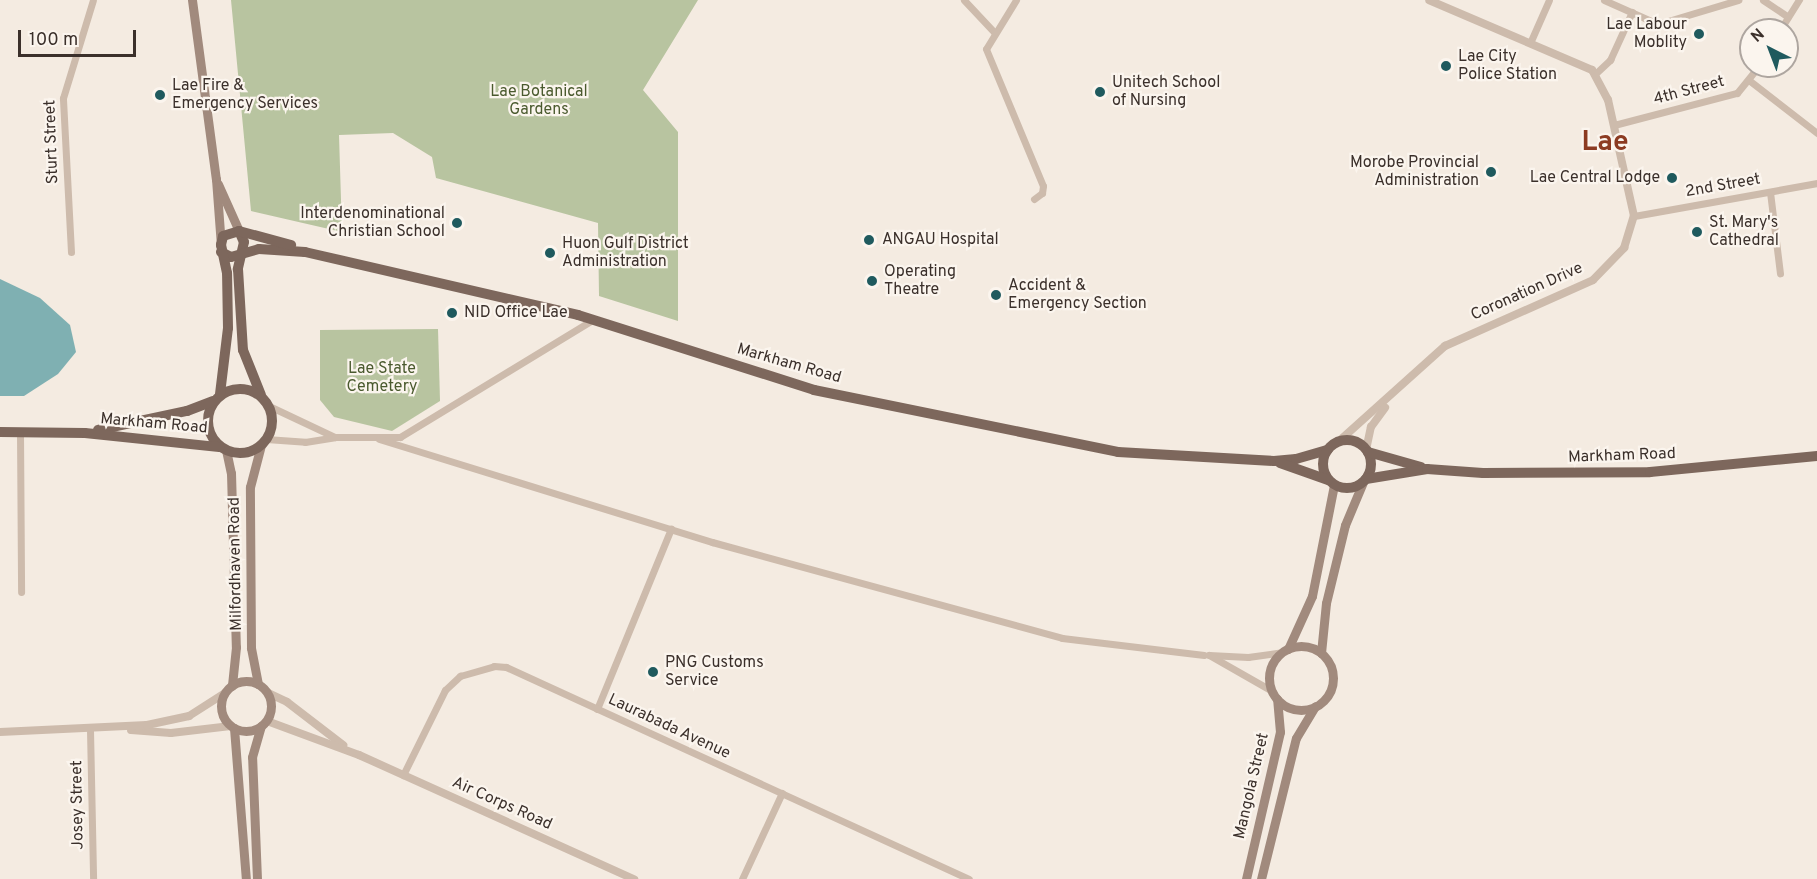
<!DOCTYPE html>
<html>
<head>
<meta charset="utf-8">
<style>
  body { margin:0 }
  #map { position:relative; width:1817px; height:879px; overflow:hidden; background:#f4ebe1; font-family:Overpass,sans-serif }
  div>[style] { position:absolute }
  .green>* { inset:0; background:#b8c4a0 }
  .water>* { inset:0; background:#7fb0b2 }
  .minor>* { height:7px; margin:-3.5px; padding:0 3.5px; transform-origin:3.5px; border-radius:3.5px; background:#cdbbac }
  .tertiary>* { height:8px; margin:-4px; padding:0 4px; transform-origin:4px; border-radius:4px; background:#cdbbac }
  .secondary>* { height:9px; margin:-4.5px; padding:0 4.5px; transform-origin:4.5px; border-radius:4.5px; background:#a18a7d }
  .secondary>.ring { margin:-4.5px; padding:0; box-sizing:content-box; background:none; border:9px solid #a18a7d; border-radius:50% }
  .primary>* { height:10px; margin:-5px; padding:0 5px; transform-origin:5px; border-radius:5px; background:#7d675c }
  .primary>.ring { margin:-5px; padding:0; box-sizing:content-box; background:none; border:10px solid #7d675c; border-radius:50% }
  .dots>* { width:16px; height:16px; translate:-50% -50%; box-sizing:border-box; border:3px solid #fbf5ee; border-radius:50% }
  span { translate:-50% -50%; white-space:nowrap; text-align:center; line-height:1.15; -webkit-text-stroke:4.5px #fbf5ee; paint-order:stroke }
  .poi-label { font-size:16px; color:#3b302b }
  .right { translate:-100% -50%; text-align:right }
  .left { translate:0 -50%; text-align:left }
  .street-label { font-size:16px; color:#3b302b }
  .park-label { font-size:16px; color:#4a5a2e }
  .town-label { font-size:28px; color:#8c3b22; font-weight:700 }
  .north { position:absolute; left:1739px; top:18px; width:60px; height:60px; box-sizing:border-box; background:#fbf5ee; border:2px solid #aea6a0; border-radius:50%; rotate:318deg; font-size:16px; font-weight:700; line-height:24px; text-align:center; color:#3b302b }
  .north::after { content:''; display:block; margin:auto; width:21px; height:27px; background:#1f5a5e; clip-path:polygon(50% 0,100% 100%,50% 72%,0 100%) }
  .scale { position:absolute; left:18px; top:30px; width:118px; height:27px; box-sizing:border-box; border:3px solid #3b302b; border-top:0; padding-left:8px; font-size:18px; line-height:21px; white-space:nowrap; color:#3b302b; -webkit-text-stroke:4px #fbf5ee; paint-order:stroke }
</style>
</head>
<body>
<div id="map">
  <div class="green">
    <div style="clip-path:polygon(231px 0,698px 0,643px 90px,678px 132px,678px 321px,599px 296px,598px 223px,436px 178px,432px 157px,393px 133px,339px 135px,342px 232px,251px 211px)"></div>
    <div style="clip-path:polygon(438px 329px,440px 401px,392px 431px,334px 417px,320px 400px,320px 330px)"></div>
  </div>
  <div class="water">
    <div style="clip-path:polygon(0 279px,40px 298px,70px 325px,76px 352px,58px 374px,24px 396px,0 396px)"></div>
  </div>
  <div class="minor">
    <div style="left:964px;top:0;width:45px;rotate:46.8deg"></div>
    <div style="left:1016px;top:0;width:57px;rotate:121.5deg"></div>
    <div style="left:986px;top:49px;width:148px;rotate:67.4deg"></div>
    <div style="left:1043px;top:186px;width:7px;rotate:98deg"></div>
    <div style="left:1042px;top:193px;width:10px;rotate:143deg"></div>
    <div style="left:1604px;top:0;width:59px;rotate:24deg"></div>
    <div style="left:1658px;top:24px;width:84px;rotate:-16.7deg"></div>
    <div style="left:1763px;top:0;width:30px;rotate:34deg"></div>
    <div style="left:1780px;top:30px;width:36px;rotate:-58deg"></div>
    <div style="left:1530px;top:43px;width:47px;rotate:-66.2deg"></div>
    <div style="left:1595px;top:74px;width:21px;rotate:-43deg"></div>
    <div style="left:1610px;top:60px;width:53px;rotate:-65.4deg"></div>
    <div style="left:1750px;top:81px;width:85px;rotate:37.8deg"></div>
    <div style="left:1614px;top:125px;width:127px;rotate:-14.6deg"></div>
    <div style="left:1737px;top:93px;width:35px;rotate:-51deg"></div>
    <div style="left:1770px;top:192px;width:82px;rotate:83deg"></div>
    <div style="left:1634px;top:216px;width:186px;rotate:-10.2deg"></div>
    <div style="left:71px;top:252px;width:154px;rotate:-93deg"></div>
    <div style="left:63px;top:98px;width:102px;rotate:-73deg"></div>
    <div style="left:269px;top:406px;width:73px;rotate:25.2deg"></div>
    <div style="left:20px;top:433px;width:159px;rotate:89.6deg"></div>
    <div style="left:266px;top:439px;width:39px;rotate:4deg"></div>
    <div style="left:305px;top:442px;width:30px;rotate:-9deg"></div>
    <div style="left:335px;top:437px;width:65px"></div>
    <div style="left:400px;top:437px;width:227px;rotate:-31.3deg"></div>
    <div style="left:379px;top:439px;width:349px;rotate:17.2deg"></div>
    <div style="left:712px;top:542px;width:363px;rotate:15.3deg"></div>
    <div style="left:1062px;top:638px;width:143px;rotate:6.8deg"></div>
    <div style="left:1209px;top:655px;width:39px;rotate:3deg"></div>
    <div style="left:1248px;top:657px;width:34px;rotate:-8deg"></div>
    <div style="left:1209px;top:655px;width:73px;rotate:29.7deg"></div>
    <div style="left:597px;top:709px;width:195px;rotate:-67.7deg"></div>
    <div style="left:90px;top:730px;width:149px;rotate:88.8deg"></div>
    <div style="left:403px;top:775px;width:95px;rotate:-63.7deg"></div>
    <div style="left:445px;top:690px;width:21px;rotate:-43deg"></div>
    <div style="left:460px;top:676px;width:35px;rotate:-16deg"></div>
    <div style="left:494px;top:666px;width:12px;rotate:5deg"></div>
    <div style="left:506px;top:667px;width:509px;rotate:24.6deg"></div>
    <div style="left:742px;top:879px;width:95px;rotate:-65.1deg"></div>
  </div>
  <div class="tertiary">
    <div style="left:1338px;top:442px;width:144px;rotate:-41.9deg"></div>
    <div style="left:1445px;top:346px;width:162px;rotate:-24deg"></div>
    <div style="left:1593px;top:280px;width:45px;rotate:-45.9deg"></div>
    <div style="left:1624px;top:248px;width:34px;rotate:-73deg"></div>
    <div style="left:1634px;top:216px;width:119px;rotate:-102.6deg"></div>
    <div style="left:1608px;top:100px;width:34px;rotate:-118deg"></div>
    <div style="left:1592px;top:70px;width:177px;rotate:-156.8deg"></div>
    <div style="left:1366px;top:450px;width:24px;rotate:-78deg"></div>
    <div style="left:1371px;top:427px;width:24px;rotate:-54deg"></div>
    <div style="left:268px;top:693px;width:21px;rotate:25deg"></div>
    <div style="left:287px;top:702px;width:71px;rotate:37.5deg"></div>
    <div style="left:267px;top:721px;width:98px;rotate:20.3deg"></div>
    <div style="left:359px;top:755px;width:302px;rotate:24.3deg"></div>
    <div style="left:131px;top:730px;width:40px;rotate:4.3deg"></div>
    <div style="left:171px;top:733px;width:60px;rotate:-6.7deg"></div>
    <div style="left:0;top:732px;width:147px;rotate:-2.7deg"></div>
    <div style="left:147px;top:725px;width:43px;rotate:-12.1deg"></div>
    <div style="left:189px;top:716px;width:43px;rotate:-32.6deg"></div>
  </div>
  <div class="secondary">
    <div style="left:192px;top:0;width:181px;rotate:82.4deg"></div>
    <div style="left:216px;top:179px;width:66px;rotate:85.7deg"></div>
    <div style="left:218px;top:184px;width:51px;rotate:65.9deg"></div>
    <div style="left:226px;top:450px;width:24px;rotate:78deg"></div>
    <div style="left:231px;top:473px;width:174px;rotate:88.4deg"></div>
    <div style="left:236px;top:647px;width:39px;rotate:96deg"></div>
    <div class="ring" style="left:1269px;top:646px;width:55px;height:55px"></div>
    <div style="left:1288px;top:649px;width:58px;rotate:-65.6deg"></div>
    <div style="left:1312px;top:596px;width:113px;rotate:-78.8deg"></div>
    <div style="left:1321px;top:653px;width:50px;rotate:-84.3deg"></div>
    <div style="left:1326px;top:603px;width:80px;rotate:-76.3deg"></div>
    <div style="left:1345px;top:525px;width:47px;rotate:-67.3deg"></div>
    <div class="ring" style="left:221px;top:681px;width:41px;height:41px"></div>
    <div style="left:258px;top:684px;width:37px;rotate:-101deg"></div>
    <div style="left:251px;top:648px;width:161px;rotate:-90.4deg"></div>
    <div style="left:250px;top:487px;width:43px;rotate:-75.3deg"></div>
    <div style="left:234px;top:728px;width:151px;rotate:85.5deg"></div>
    <div style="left:257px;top:879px;width:122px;rotate:-92.3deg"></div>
    <div style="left:252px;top:757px;width:32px;rotate:-74deg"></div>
    <div style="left:1246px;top:879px;width:151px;rotate:-77deg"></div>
    <div style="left:1280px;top:732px;width:33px;rotate:-95deg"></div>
    <div style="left:1261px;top:879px;width:145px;rotate:-76.1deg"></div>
    <div style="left:1296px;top:738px;width:37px;rotate:-59deg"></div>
  </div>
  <div class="primary">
    <div style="left:239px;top:231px;width:12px;rotate:66deg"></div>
    <div style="left:244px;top:242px;width:28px;rotate:103deg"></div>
    <div style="left:238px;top:269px;width:81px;rotate:86.5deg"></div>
    <div style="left:243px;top:350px;width:48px;rotate:68.2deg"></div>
    <div style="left:221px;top:252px;width:11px;rotate:27deg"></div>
    <div style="left:231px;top:257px;width:29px;rotate:-16deg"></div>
    <div style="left:259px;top:249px;width:46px;rotate:3.7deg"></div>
    <div style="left:305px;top:252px;width:280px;rotate:13deg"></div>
    <div style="left:578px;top:315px;width:248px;rotate:17.6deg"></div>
    <div style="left:814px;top:390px;width:310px;rotate:11.5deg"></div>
    <div style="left:1118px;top:452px;width:156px;rotate:3.3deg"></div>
    <div style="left:1274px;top:461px;width:22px;rotate:-5deg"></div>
    <div style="left:1296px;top:459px;width:33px;rotate:-16deg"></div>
    <div class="ring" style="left:208px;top:389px;width:54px;height:54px"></div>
    <div style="left:220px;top:394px;width:66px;rotate:-83.1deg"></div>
    <div style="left:228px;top:328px;width:55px;rotate:-91deg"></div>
    <div style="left:227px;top:273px;width:29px;rotate:-102deg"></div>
    <div style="left:221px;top:245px;width:9px;rotate:-77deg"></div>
    <div style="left:223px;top:236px;width:17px;rotate:-17deg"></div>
    <div style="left:239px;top:231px;width:54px;rotate:15.1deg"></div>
    <div style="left:98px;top:430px;width:91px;rotate:-12.1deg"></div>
    <div style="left:187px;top:411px;width:28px;rotate:-21deg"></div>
    <div style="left:0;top:432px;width:85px;rotate:0.7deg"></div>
    <div style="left:85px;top:433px;width:135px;rotate:6deg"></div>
    <div class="ring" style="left:1323px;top:440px;width:38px;height:38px"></div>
    <div style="left:1368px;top:452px;width:55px;rotate:15.8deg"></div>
    <div style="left:1280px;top:463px;width:51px;rotate:19.5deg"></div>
    <div style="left:1366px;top:479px;width:62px;rotate:-9.3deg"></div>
    <div style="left:1427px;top:469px;width:56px;rotate:4.1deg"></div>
    <div style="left:1483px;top:473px;width:167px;rotate:-0.3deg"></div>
    <div style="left:1650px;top:472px;width:168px;rotate:-5.5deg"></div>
  </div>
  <div class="dots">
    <div style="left:1699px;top:34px;background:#1f5a5e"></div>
    <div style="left:1446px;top:66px;background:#1f5a5e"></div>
    <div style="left:1100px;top:92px;background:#1f5a5e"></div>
    <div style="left:160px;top:95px;background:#1f5a5e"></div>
    <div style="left:1491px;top:172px;background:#1f5a5e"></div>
    <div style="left:1672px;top:178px;background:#1f5a5e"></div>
    <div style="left:457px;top:223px;background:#1f5a5e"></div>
    <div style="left:1697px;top:232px;background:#1f5a5e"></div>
    <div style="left:869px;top:240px;background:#1f5a5e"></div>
    <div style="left:550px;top:253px;background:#1f5a5e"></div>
    <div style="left:872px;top:281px;background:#1f5a5e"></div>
    <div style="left:996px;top:295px;background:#1f5a5e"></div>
    <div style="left:452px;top:313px;background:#1f5a5e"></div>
    <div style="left:653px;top:672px;background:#1f5a5e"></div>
  </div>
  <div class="poi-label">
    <span class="right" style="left:1687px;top:34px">Lae Labour<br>Moblity</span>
    <span class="left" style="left:1458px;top:66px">Lae City<br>Police Station</span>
    <span class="left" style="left:1112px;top:92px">Unitech School<br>of Nursing</span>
    <span class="left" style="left:172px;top:95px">Lae Fire &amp;<br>Emergency Services</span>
    <span class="right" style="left:1479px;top:172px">Morobe Provincial<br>Administration</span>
    <span class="right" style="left:1660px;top:178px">Lae Central Lodge</span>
    <span class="right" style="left:445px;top:223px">Interdenominational<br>Christian School</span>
    <span class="left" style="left:1709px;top:232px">St. Mary's<br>Cathedral</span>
    <span class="left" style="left:882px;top:240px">ANGAU Hospital</span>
    <span class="left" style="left:562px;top:253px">Huon Gulf District<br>Administration</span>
    <span class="left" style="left:884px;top:281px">Operating<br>Theatre</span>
    <span class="left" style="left:1008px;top:295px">Accident &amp;<br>Emergency Section</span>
    <span class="left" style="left:464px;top:313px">NID Office Lae</span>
    <span class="left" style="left:665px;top:672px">PNG Customs<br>Service</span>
  </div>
  <div class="street-label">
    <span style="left:1689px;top:91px;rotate:-15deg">4th Street</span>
    <span style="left:52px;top:142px;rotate:-92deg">Sturt Street</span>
    <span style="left:1723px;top:186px;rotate:-10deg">2nd Street</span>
    <span style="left:1527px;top:292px;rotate:-24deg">Coronation Drive</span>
    <span style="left:789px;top:364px;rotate:16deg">Markham Road</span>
    <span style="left:154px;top:424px;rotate:5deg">Markham Road</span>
    <span style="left:1622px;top:456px;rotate:-2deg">Markham Road</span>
    <span style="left:236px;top:564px;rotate:-91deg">Milfordhaven Road</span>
    <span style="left:669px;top:727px;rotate:25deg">Laurabada Avenue</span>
    <span style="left:1252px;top:786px;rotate:-77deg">Mangola Street</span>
    <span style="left:502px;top:804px;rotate:24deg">Air Corps Road</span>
    <span style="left:78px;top:805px;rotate:-91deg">Josey Street</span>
  </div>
  <div class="park-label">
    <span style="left:539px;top:101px">Lae Botanical<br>Gardens</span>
    <span style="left:382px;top:378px">Lae State<br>Cemetery</span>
  </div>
  <div class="town-label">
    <span style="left:1605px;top:143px">Lae</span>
  </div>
  <div class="north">N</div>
  <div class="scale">100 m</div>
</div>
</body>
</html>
